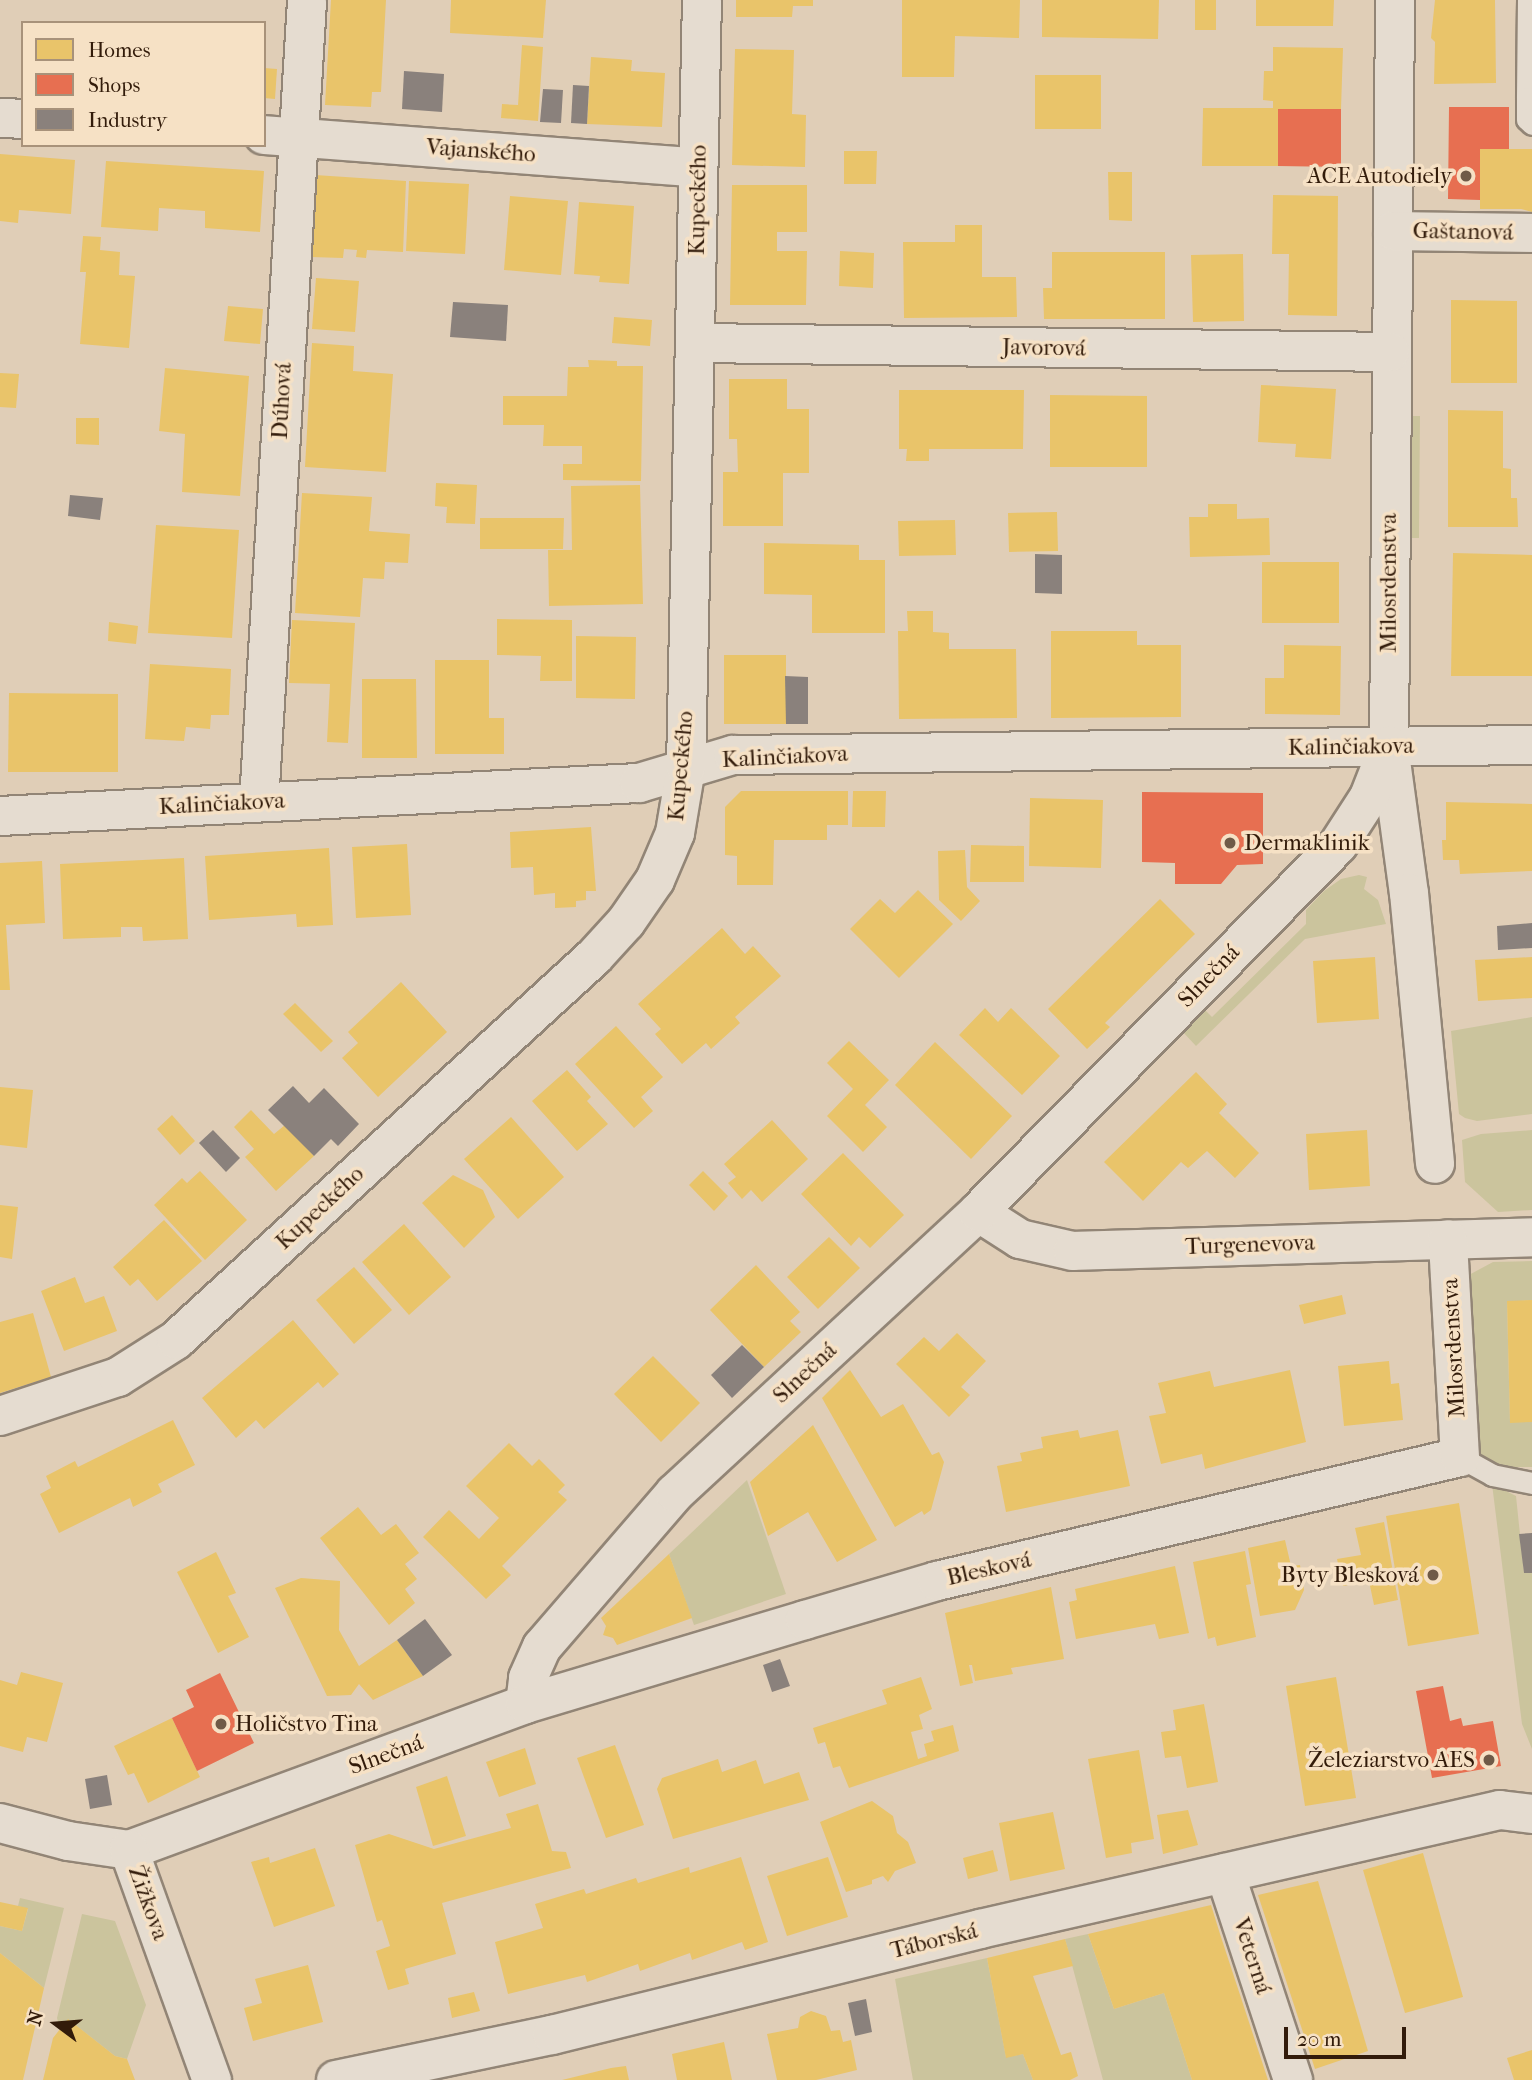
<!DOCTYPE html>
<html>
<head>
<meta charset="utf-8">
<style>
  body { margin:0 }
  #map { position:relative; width:1532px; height:2080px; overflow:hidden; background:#e0ceb7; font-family:"IM FELL French Canon",serif }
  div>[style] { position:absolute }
  .green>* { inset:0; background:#cbc49d }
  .homes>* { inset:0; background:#e9c46a }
  .shops>* { inset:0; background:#e76f51 }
  .industry>* { inset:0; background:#8a817c }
  .roads { filter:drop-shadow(2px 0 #928576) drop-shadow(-2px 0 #928576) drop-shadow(0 2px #928576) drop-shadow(0 -2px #928576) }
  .lane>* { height:21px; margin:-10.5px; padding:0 10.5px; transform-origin:10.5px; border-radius:10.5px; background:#e5dcd0 }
  .street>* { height:38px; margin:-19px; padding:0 19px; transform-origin:19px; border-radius:19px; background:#e5dcd0 }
  .dots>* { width:19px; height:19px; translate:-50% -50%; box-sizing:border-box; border:4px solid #f6e1c5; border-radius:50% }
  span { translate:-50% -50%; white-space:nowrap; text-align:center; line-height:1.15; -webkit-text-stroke:7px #f6e1c5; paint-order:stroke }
  .street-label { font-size:23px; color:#321b0a }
  .poi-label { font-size:23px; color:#321b0a }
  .right { translate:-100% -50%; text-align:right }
  .left { translate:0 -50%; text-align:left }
  .legend { position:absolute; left:21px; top:21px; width:245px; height:126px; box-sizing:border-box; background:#f6e1c5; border:2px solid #a8927a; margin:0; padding:9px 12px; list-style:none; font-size:21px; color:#321b0a }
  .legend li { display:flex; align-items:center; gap:14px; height:35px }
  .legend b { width:35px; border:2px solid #a8927a }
  .north { position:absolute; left:21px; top:1989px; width:70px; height:70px; -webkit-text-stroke:5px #f6e1c5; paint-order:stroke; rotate:286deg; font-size:19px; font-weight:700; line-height:28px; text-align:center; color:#321b0a }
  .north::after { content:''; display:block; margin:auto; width:24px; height:32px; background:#321b0a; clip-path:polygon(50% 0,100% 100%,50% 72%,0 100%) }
  .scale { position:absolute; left:1284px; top:2027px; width:122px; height:32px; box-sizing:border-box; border:4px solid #321b0a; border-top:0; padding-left:9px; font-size:21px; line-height:24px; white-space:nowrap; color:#321b0a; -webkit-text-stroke:5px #f6e1c5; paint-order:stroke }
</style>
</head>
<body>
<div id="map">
  <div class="green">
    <div style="clip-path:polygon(1410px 416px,1420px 416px,1419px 538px,1409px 538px)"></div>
    <div style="clip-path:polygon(1359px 875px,1367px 877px,1364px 889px,1378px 900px,1386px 924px,1305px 939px,1196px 1046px,1182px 1031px,1204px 1009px,1212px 1017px,1306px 924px,1306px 910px,1324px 891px,1341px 879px)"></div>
    <div style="clip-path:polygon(1532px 1017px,1532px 1114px,1477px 1121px,1465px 1118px,1459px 1114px,1451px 1031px)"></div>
    <div style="clip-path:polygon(1532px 1130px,1532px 1210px,1498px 1212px,1465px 1182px,1462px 1140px,1481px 1134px)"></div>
    <div style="clip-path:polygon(1532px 1261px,1532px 1300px,1507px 1302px,1510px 1422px,1532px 1422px,1532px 1467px,1502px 1467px,1480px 1454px,1475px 1444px,1467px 1276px,1493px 1262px)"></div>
    <div style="clip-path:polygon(747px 1480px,786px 1594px,694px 1625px,669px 1554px)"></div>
    <div style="clip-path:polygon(1492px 1484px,1516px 1496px,1524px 1573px,1532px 1573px,1532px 1749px,1522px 1724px)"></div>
    <div style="clip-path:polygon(20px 1898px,64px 1908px,44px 1988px,0 1953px,0 1926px,22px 1931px,28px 1909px,18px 1906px)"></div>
    <div style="clip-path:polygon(82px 1914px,115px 1921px,146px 2005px,127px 2059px,115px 2056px,69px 2020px,60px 2029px,57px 2018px)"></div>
    <div style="clip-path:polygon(1088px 1934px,1114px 2009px,1164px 1993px,1192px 2080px,1103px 2080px,1065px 1939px)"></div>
    <div style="clip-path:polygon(987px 1958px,1006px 2057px,1023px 2054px,1033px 2080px,913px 2080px,895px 1979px)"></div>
  </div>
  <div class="homes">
    <div style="clip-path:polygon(331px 0,386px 0,381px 92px,372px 92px,371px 107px,325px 105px)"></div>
    <div style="clip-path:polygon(451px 0,546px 0,543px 38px,450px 33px)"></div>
    <div style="clip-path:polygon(736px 0,813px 0,813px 6px,793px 6px,792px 17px,736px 17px)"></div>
    <div style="clip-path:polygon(902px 0,1020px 0,1019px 38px,955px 36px,954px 77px,902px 77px)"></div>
    <div style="clip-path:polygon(1042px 0,1159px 0,1158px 39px,1042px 37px)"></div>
    <div style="clip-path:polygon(1195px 0,1216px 0,1216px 30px,1195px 30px)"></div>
    <div style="clip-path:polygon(1256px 0,1334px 0,1333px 26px,1256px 26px)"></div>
    <div style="clip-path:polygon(1435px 0,1495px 0,1496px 83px,1434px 84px,1435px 42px,1431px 38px)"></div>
    <div style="clip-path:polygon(522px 45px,543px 47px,538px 121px,501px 118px,502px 104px,518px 105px)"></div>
    <div style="clip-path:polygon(1273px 47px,1343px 48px,1341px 109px,1278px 109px,1278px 166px,1202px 166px,1203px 108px,1273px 108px,1273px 101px,1263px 100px,1264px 71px,1273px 71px)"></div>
    <div style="clip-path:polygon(735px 49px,794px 50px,792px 114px,806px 115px,805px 167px,732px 165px)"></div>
    <div style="clip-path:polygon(591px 57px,632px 60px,631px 71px,665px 73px,662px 127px,587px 124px)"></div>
    <div style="clip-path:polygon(264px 68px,277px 69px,275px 99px,264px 98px)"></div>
    <div style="clip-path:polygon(1035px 75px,1101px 75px,1101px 129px,1035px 129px)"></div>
    <div style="clip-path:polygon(1480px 149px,1532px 149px,1532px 212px,1521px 209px,1480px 209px)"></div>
    <div style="clip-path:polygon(844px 151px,877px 151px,876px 184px,844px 184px)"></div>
    <div style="clip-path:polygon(0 154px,75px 160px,71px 214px,19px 210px,18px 223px,0 221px)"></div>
    <div style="clip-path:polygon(106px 161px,264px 171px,260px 232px,205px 228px,205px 211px,159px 208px,158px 231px,101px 227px)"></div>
    <div style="clip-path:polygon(1108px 172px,1132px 172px,1132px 221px,1109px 220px)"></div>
    <div style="clip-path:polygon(315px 175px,406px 181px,403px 252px,367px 250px,366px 258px,356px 257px,357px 250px,344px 249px,343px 258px,311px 257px)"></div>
    <div style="clip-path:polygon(409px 181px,469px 184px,465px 254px,406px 251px)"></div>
    <div style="clip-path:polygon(732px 185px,807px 185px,807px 232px,777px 232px,777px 251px,807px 251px,806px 305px,730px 305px)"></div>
    <div style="clip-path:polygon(1273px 195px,1338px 196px,1337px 316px,1288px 315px,1289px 254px,1272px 254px)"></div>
    <div style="clip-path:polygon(510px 196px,568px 201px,561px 275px,504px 270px)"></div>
    <div style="clip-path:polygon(579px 202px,634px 206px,629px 284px,599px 282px,600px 276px,574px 274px)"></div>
    <div style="clip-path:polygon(955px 225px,982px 225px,982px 277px,1016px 277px,1017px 317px,904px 318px,903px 242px,955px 242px)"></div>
    <div style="clip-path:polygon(83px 236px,101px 237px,100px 250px,120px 252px,119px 275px,135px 276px,129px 348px,80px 344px,86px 272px,80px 272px)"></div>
    <div style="clip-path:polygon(840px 251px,874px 253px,873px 288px,839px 286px)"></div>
    <div style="clip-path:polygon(1052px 252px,1165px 252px,1165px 319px,1044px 319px,1043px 288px,1052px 288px)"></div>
    <div style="clip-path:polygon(1243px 254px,1244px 321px,1193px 322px,1191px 255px)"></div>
    <div style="clip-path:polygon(316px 278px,359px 281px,355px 332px,312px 329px)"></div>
    <div style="clip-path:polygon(1451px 300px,1517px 301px,1517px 383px,1451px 383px)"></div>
    <div style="clip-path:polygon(228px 306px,263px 309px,260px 344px,224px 341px)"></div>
    <div style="clip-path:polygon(614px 317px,652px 320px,650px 346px,612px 343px)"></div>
    <div style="clip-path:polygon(312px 343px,354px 346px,353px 371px,393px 374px,386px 472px,305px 467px)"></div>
    <div style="clip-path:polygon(588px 360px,617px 361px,617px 366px,643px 366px,641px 481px,563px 480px,563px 464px,582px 464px,582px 446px,543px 446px,544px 425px,503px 425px,503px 396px,567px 396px,568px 367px,589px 367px)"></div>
    <div style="clip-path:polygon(165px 368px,249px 376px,240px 496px,182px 492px,185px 434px,159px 431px)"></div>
    <div style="clip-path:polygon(0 373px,19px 374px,16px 408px,0 407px)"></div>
    <div style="clip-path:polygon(729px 379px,787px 379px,787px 409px,809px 409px,809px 473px,783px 473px,783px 526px,723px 526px,723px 472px,738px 472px,737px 439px,729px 439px)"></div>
    <div style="clip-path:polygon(1261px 385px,1336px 389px,1331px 459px,1295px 457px,1296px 444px,1258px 442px)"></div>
    <div style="clip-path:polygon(899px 390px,1024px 390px,1023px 449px,929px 449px,929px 461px,906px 461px,907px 449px,899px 449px)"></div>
    <div style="clip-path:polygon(1050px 395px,1147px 396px,1147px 467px,1050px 467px)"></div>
    <div style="clip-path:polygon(1448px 410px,1503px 411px,1503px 468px,1511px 469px,1511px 498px,1517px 498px,1518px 527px,1448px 527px)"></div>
    <div style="clip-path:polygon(76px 418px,99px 418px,99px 445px,76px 444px)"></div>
    <div style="clip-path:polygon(436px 483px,477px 485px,475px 524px,446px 523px,447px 507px,435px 506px)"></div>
    <div style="clip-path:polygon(640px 485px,643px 604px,549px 606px,548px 550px,572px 550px,571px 486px)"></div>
    <div style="clip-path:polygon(302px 493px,372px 497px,369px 531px,410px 534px,408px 563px,385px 562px,384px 579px,363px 578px,360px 617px,295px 613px)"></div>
    <div style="clip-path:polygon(1208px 504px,1237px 504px,1237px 519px,1269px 518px,1270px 555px,1190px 557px,1189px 517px,1208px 517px)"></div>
    <div style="clip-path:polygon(1057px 512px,1058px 551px,1009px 552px,1008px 513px)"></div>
    <div style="clip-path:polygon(480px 518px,564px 518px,563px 549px,480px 549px)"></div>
    <div style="clip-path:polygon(955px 520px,956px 555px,899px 556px,898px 521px)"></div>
    <div style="clip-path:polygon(156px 525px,239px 530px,232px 638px,148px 633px)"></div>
    <div style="clip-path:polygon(764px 543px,859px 545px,859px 560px,885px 560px,885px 633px,812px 633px,812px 595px,764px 594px)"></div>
    <div style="clip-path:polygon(1453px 553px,1532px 555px,1532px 676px,1451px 676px)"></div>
    <div style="clip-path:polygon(1262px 562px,1339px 562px,1339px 623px,1262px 623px)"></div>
    <div style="clip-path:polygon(907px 611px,933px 611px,933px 632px,949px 633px,949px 649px,1016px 649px,1017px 718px,899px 719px,898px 631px,908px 631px)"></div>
    <div style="clip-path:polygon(497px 619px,572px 620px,572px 681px,540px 681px,541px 656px,497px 655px)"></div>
    <div style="clip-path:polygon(292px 620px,355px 623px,348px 743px,327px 742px,330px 684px,289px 683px)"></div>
    <div style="clip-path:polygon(109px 622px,138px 626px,136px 644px,108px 641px)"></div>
    <div style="clip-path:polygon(1051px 631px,1137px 631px,1137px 645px,1181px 645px,1181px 717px,1051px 718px)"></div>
    <div style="clip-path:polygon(576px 636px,636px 637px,635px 699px,576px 698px)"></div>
    <div style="clip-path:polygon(1284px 645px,1341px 646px,1340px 715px,1265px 714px,1265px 678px,1284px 678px)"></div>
    <div style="clip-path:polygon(724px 655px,786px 655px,786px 724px,724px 724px)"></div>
    <div style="clip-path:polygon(435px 660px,489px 660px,489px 718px,504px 718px,504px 754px,435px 754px)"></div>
    <div style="clip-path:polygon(150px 664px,231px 669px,229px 715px,211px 715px,210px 729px,186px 727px,184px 741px,145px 739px)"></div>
    <div style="clip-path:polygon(362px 679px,416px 679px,417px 758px,362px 758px)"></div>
    <div style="clip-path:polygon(9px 693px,118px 694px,118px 772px,8px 772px)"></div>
    <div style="clip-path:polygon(741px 791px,848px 791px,848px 825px,827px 825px,827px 840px,774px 840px,773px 885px,737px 885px,737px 856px,725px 855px,725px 807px)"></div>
    <div style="clip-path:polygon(853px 791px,886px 791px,885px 827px,852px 827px)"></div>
    <div style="clip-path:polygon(1030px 798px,1103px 800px,1101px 868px,1029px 866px)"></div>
    <div style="clip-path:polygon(1446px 802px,1532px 804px,1532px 871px,1460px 874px,1459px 860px,1443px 860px,1442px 840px,1446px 840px)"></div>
    <div style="clip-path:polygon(591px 827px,596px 891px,586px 891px,586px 900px,576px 901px,576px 907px,555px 908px,555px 893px,534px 895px,533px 867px,511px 868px,510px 832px)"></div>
    <div style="clip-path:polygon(407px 844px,411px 915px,356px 918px,352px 847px)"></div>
    <div style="clip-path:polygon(971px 845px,1024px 846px,1024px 882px,970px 882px)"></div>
    <div style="clip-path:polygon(329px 848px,333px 925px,297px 927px,296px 914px,209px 920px,205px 856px)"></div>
    <div style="clip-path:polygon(965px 850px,967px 887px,980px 901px,961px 921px,939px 900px,938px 851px)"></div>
    <div style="clip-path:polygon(184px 858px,188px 939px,143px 941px,142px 927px,121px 927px,121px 937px,63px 939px,60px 864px)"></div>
    <div style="clip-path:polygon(42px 861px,45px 923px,6px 925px,10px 990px,0 990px,0 863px)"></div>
    <div style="clip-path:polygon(918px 890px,953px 924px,899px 978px,850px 929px,880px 899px,895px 913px)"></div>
    <div style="clip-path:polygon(1160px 899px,1195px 934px,1105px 1023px,1110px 1027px,1087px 1049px,1048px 1009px)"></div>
    <div style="clip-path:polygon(722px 928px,745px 954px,753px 946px,781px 976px,735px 1017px,740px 1023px,711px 1049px,706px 1043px,682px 1064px,655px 1034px,661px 1029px,638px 1004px)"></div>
    <div style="clip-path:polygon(1375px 957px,1379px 1019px,1317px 1023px,1313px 961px)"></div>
    <div style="clip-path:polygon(1532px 957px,1532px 998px,1478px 1001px,1475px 960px)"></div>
    <div style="clip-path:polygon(401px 982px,447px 1032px,378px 1097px,342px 1058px,358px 1043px,348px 1032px)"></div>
    <div style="clip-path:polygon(295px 1003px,333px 1041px,321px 1052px,283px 1014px)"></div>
    <div style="clip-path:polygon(985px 1008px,998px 1022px,1011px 1008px,1060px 1056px,1022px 1095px,959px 1035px)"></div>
    <div style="clip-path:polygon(616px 1026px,663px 1077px,641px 1097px,653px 1111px,634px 1128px,575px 1064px)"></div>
    <div style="clip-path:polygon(849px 1041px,889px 1080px,865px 1105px,887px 1127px,863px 1152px,827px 1116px,853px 1089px,827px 1063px)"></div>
    <div style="clip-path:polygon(935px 1042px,1012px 1116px,971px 1159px,895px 1085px)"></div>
    <div style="clip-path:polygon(567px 1070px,591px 1097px,587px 1101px,608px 1124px,577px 1151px,532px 1101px)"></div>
    <div style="clip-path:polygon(1196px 1072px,1227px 1104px,1219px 1113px,1259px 1153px,1235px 1178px,1207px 1151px,1188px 1168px,1181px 1162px,1143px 1201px,1104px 1162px)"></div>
    <div style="clip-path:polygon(0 1087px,33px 1090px,27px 1148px,0 1145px)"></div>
    <div style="clip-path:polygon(251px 1110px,274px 1134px,285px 1125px,314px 1156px,276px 1191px,245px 1157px,254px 1149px,234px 1127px)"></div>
    <div style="clip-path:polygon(172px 1115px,195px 1141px,180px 1155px,157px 1129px)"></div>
    <div style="clip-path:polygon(511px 1117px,564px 1177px,518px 1219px,464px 1159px)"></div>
    <div style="clip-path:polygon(772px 1120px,808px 1159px,762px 1202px,751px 1190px,742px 1199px,728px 1183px,736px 1177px,724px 1164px)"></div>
    <div style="clip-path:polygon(1367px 1130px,1370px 1186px,1309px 1190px,1306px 1134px)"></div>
    <div style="clip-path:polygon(843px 1153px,904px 1215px,870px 1248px,859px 1237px,851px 1246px,801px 1194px)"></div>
    <div style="clip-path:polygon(200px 1171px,247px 1220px,205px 1260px,154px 1205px,182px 1178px,187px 1183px)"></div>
    <div style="clip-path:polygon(703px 1171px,728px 1196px,714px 1211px,689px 1185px)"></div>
    <div style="clip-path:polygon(453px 1175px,483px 1190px,495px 1217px,464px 1248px,422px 1203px)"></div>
    <div style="clip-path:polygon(0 1205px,18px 1207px,12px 1259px,0 1257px)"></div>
    <div style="clip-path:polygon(164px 1220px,202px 1261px,157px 1301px,138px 1279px,130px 1286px,113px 1267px)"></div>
    <div style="clip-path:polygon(404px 1224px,451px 1277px,409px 1315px,362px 1262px)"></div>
    <div style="clip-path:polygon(829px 1237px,860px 1268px,818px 1309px,787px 1277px)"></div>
    <div style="clip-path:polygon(756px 1265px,800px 1312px,790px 1321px,801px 1332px,764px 1367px,710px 1310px)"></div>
    <div style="clip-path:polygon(354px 1267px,392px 1310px,354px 1344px,316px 1300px)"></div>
    <div style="clip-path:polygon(75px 1277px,85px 1303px,104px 1296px,117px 1331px,64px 1351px,41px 1291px)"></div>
    <div style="clip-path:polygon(1342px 1295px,1346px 1314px,1304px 1324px,1299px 1305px)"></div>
    <div style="clip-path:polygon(1532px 1300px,1532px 1422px,1510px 1423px,1507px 1301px)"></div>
    <div style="clip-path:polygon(33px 1313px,51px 1377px,0 1393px,0 1322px)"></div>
    <div style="clip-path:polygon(293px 1320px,339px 1374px,323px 1388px,318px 1382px,264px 1429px,256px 1420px,236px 1438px,202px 1398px)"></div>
    <div style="clip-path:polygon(957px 1333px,986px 1361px,961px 1387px,970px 1395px,949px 1417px,896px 1364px,924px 1337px,939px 1351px)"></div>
    <div style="clip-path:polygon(653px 1356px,700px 1403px,661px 1442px,614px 1394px)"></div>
    <div style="clip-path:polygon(1389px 1361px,1391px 1384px,1399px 1383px,1403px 1420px,1344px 1426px,1338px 1366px)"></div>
    <div style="clip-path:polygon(850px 1370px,881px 1417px,903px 1404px,932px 1455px,939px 1452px,944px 1462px,931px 1510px,924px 1515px,922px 1511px,895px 1527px,822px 1398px)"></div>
    <div style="clip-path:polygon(1290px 1370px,1306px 1442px,1205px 1469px,1202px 1454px,1161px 1464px,1149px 1416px,1166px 1413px,1158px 1383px,1210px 1371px,1214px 1387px)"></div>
    <div style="clip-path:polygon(173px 1420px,195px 1465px,158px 1484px,162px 1492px,133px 1507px,130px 1498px,59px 1533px,40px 1494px,51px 1488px,46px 1476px,75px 1461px,78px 1467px)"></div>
    <div style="clip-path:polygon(813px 1425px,877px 1540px,837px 1562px,808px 1512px,768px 1536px,750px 1482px)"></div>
    <div style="clip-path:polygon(1078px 1430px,1080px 1438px,1118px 1430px,1130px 1486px,1006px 1512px,997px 1466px,1022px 1461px,1020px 1453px,1043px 1448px,1041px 1437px)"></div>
    <div style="clip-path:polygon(509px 1443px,532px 1466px,539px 1459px,565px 1485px,558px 1492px,567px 1500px,502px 1566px,511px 1575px,486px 1599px,423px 1537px,449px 1510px,479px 1539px,499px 1518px,466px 1486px)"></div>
    <div style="clip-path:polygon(1459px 1503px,1479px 1634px,1408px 1646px,1386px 1516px)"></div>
    <div style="clip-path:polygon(358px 1507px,381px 1535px,396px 1524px,419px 1553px,405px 1564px,417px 1579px,405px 1589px,415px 1603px,389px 1625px,320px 1538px)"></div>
    <div style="clip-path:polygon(1384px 1522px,1398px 1600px,1374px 1605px,1369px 1581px,1343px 1586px,1337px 1559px,1361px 1555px,1355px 1528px)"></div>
    <div style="clip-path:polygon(1285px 1540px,1291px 1566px,1300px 1565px,1304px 1590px,1295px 1610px,1260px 1616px,1248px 1548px)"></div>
    <div style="clip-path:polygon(1245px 1551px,1251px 1584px,1246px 1585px,1256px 1637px,1217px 1646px,1215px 1637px,1208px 1639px,1193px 1562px)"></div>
    <div style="clip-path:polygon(216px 1552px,236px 1593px,228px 1596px,249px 1637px,218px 1653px,177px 1572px)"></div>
    <div style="clip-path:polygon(669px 1554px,692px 1618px,617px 1645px,613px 1638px,603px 1635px,606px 1626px,601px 1618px)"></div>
    <div style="clip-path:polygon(1175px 1566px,1189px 1633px,1159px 1639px,1155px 1624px,1076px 1639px,1069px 1602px,1077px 1600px,1075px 1589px)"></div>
    <div style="clip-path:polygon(301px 1578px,340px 1581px,339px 1630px,359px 1666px,397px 1640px,423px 1676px,373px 1700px,359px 1684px,351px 1695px,327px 1696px,275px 1588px)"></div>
    <div style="clip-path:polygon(1051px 1587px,1064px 1659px,1011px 1668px,1013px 1674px,975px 1681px,972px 1665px,969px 1665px,973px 1683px,960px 1686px,945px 1613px)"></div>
    <div style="clip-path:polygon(21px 1672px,63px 1683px,47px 1742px,27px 1737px,23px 1752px,0 1746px,0 1680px,17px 1685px)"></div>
    <div style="clip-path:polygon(921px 1677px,932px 1709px,919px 1715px,923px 1729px,911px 1732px,918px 1759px,927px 1756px,924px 1744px,934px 1741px,931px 1731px,953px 1725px,959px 1751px,849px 1788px,840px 1766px,833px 1768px,825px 1742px,818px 1744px,813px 1728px,887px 1704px,882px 1690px)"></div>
    <div style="clip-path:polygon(1336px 1677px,1356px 1798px,1305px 1806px,1286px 1686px)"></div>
    <div style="clip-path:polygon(1204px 1704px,1218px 1782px,1187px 1788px,1181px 1756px,1165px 1758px,1161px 1732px,1176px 1730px,1173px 1710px)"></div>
    <div style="clip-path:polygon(172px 1718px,200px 1777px,148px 1803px,134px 1773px,128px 1775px,114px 1746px)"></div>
    <div style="clip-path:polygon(615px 1745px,644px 1825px,606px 1838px,577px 1758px)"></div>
    <div style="clip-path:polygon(525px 1748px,536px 1784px,499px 1797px,486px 1762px)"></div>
    <div style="clip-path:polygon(1139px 1750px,1154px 1839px,1131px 1843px,1132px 1853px,1106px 1858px,1088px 1759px)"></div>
    <div style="clip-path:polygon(718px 1759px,722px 1772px,756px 1760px,764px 1784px,799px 1772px,809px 1800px,673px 1839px,657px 1789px,662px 1778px)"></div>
    <div style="clip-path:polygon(447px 1776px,466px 1836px,433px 1846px,416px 1787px)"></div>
    <div style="clip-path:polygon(872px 1801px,893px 1816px,897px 1833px,908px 1842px,916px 1863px,895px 1871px,888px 1882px,883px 1876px,872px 1880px,872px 1884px,846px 1892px,820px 1822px)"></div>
    <div style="clip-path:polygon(538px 1804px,552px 1851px,566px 1852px,571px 1868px,442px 1903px,456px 1954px,405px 1969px,409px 1984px,388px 1990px,376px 1951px,390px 1946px,382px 1920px,377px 1922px,355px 1845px,389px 1834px,434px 1849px,511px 1828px,506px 1814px)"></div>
    <div style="clip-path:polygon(1188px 1810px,1198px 1845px,1163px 1854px,1157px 1815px)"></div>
    <div style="clip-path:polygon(1053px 1812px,1065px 1869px,1010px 1881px,999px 1823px)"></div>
    <div style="clip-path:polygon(315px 1848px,335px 1906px,274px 1927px,251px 1862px,269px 1857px,270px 1863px)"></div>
    <div style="clip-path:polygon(993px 1850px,998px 1871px,968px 1879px,963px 1858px)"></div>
    <div style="clip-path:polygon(1423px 1853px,1463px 1997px,1405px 2013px,1363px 1870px)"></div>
    <div style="clip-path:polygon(741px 1857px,768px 1942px,745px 1950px,742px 1942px,692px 1960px,690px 1953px,640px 1971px,638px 1964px,587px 1982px,585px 1975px,508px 1994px,495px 1942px,543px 1928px,535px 1904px,584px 1889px,586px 1894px,636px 1878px,638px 1883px,689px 1867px,690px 1873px)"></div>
    <div style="clip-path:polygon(828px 1857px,848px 1917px,787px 1936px,767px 1876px)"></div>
    <div style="clip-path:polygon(1318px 1881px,1368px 2051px,1315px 2069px,1258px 1895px)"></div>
    <div style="clip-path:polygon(0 1902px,28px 1908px,22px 1931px,0 1926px)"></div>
    <div style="clip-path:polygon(1211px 1905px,1220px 1934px,1268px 2080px,1192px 2080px,1164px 1993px,1114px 2009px,1088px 1934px)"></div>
    <div style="clip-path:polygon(1065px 1939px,1073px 1966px,1033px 1976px,1061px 2055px,1071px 2052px,1078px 2076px,1070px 2080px,1033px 2080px,1023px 2054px,1006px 2058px,987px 1958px)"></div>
    <div style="clip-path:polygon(0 1953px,44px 1988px,23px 2080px,0 2080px)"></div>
    <div style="clip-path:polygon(308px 1965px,323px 2022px,253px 2041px,244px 2008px,262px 2003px,255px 1979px)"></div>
    <div style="clip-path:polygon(474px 1992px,480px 2011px,452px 2018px,448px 1998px)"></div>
    <div style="clip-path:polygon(811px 2011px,826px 2016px,831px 2031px,840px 2030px,843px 2042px,851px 2040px,857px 2070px,816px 2080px,777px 2080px,767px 2034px,798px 2028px,800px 2017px)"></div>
    <div style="clip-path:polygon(68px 2019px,115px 2056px,127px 2059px,135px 2080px,43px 2080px,53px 2038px)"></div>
    <div style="clip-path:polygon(724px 2042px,732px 2080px,677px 2080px,672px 2054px)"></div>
    <div style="clip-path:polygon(1532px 2050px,1532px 2080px,1514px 2080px,1507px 2058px)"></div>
    <div style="clip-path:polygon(626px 2066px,629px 2080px,562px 2080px,611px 2068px)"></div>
  </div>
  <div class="shops">
    <div style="clip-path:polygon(1449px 107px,1509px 107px,1509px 149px,1480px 149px,1480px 200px,1448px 199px)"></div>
    <div style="clip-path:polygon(1278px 109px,1341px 109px,1341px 167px,1278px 166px)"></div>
    <div style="clip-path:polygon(1142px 792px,1263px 793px,1263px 864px,1237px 865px,1221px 884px,1175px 884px,1175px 863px,1142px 862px)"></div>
    <div style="clip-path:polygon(220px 1673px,254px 1743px,197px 1771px,172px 1718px,194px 1707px,186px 1690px)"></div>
    <div style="clip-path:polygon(1443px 1686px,1450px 1721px,1461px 1718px,1463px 1726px,1493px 1721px,1501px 1766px,1432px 1778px,1416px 1691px)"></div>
  </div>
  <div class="industry">
    <div style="clip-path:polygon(404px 71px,444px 74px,442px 112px,402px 109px)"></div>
    <div style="clip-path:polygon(573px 85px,589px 86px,587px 124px,571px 123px)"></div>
    <div style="clip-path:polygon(543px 89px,563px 90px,561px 123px,540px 122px)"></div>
    <div style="clip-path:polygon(453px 302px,508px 305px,506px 341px,450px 337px)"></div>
    <div style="clip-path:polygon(70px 495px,103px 498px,100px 520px,68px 516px)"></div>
    <div style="clip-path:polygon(1035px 554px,1062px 555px,1062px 594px,1035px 593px)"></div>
    <div style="clip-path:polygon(785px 676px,808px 677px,808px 724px,786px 724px)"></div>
    <div style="clip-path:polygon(1532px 923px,1532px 948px,1498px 950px,1497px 926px)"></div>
    <div style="clip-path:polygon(293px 1086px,309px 1103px,324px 1088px,359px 1124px,338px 1146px,331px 1139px,314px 1156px,268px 1110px)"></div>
    <div style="clip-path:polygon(213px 1130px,240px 1158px,226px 1172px,199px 1143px)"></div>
    <div style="clip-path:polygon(742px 1345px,764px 1367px,732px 1398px,711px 1375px)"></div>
    <div style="clip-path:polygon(1532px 1533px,1532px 1573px,1524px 1573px,1519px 1534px)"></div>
    <div style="clip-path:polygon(425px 1619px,452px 1655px,423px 1676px,397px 1640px)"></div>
    <div style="clip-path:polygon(780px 1659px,790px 1686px,772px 1692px,763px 1665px)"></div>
    <div style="clip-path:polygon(107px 1775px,112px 1805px,90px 1809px,85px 1779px)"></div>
    <div style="clip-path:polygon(866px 1999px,872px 2032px,855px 2036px,848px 2003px)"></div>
  </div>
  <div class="roads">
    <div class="lane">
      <div style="left:1528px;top:0;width:98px;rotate:90.6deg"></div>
      <div style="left:1527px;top:98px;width:21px;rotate:90deg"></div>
      <div style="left:1527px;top:119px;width:7px;rotate:45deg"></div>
      <div style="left:1460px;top:1457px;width:37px;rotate:29deg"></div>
      <div style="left:1492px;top:1475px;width:41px;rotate:11.3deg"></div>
    </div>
    <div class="street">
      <div style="left:1395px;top:0;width:746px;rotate:90.46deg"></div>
      <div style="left:1389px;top:746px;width:148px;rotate:82.3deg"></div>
      <div style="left:1409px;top:893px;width:272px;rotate:84.5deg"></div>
      <div style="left:0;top:118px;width:23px;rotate:2deg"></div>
      <div style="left:264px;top:135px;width:435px;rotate:4.3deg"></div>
      <div style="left:1393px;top:231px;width:139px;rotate:0.8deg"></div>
      <div style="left:697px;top:343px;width:693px;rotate:0.74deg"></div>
      <div style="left:259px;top:802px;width:803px;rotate:-86.57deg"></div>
      <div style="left:0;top:816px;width:640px;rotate:-2.96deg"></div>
      <div style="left:639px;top:783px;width:98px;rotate:-16.6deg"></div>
      <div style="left:733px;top:755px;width:799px;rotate:-0.72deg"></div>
      <div style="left:978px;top:1212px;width:50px;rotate:32.7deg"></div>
      <div style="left:1020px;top:1239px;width:54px;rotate:12.8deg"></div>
      <div style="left:1073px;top:1251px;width:459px;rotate:-1.7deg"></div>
      <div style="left:0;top:1416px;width:124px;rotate:-18.3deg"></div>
      <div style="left:118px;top:1377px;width:69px;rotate:-32.5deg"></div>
      <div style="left:176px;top:1340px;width:567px;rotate:-42.5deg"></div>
      <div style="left:594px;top:957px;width:47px;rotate:-47.6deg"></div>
      <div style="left:626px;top:922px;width:51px;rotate:-55.4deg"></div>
      <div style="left:655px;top:880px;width:51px;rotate:-66.9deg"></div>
      <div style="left:675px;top:833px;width:66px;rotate:-80.4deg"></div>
      <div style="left:686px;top:768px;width:768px;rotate:-88.81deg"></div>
      <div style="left:525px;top:1704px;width:26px;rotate:-83deg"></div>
      <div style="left:528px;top:1678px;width:34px;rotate:-66deg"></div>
      <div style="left:542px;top:1647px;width:203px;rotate:-49.2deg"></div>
      <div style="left:675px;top:1493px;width:413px;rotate:-42.8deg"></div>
      <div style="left:978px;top:1212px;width:514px;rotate:-45.55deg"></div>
      <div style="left:1338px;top:845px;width:57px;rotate:-57.1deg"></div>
      <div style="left:1369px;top:797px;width:55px;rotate:-68.6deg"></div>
      <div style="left:0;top:1823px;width:70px;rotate:14.8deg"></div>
      <div style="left:68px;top:1841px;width:62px;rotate:8.4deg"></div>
      <div style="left:129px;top:1850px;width:422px;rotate:-20.2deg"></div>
      <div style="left:525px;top:1704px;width:292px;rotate:-16.7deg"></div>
      <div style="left:805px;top:1620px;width:138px;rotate:-16.5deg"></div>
      <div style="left:937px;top:1581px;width:537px;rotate:-13.34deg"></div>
      <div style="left:1460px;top:1457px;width:218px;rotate:-93.2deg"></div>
      <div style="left:129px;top:1850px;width:245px;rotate:70.2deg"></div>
      <div style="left:1225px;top:1873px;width:218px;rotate:71.8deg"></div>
      <div style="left:336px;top:2080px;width:221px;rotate:-11.8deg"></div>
      <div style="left:552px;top:2035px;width:441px;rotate:-13.9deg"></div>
      <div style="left:980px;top:1929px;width:533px;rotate:-12.89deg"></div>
      <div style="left:1500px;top:1810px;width:32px;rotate:7deg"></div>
    </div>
  </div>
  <div class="dots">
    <div style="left:1466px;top:176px;background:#6f5a47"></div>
    <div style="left:1230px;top:843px;background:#6f5a47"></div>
    <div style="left:1433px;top:1575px;background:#6f5a47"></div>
    <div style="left:221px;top:1724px;background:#6f5a47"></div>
    <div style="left:1489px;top:1760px;background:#6f5a47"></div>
  </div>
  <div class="street-label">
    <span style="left:481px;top:151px;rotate:4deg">Vajanského</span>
    <span style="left:698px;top:200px;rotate:-89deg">Kupeckého</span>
    <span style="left:1463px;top:232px;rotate:1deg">Gaštanová</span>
    <span style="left:1044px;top:348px;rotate:1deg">Javorová</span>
    <span style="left:282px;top:401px;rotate:-87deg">Dúhová</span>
    <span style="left:1389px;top:583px;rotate:-90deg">Milosrdenstva</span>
    <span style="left:1351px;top:747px;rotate:-1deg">Kalinčiakova</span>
    <span style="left:785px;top:757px;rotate:-3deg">Kalinčiakova</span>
    <span style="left:681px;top:766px;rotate:-85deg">Kupeckého</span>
    <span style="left:222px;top:804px;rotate:-3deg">Kalinčiakova</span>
    <span style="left:1209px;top:976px;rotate:-46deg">Slnečná</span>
    <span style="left:320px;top:1208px;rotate:-43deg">Kupeckého</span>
    <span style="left:1250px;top:1245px;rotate:-2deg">Turgenevova</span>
    <span style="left:1454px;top:1348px;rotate:-93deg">Milosrdenstva</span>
    <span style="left:805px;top:1373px;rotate:-43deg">Slnečná</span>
    <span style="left:989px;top:1569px;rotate:-13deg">Blesková</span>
    <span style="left:386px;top:1755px;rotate:-20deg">Slnečná</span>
    <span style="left:148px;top:1903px;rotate:70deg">Žižkova</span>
    <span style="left:934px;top:1941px;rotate:-14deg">Táborská</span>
    <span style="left:1252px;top:1956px;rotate:72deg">Veterná</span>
  </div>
  <div class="poi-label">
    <span class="right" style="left:1452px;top:176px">ACE Autodiely</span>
    <span class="left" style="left:1244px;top:843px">Dermaklinik</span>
    <span class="right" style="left:1419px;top:1575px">Byty Blesková</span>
    <span class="left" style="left:235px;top:1724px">Holičstvo Tina</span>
    <span class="right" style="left:1475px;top:1760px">Železiarstvo AES</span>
  </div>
  <ul class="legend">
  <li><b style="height:19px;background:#e9c46a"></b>Homes</li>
  <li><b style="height:19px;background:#e76f51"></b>Shops</li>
  <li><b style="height:19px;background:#8a817c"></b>Industry</li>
  </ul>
  <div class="north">N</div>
  <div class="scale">20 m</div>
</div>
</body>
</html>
